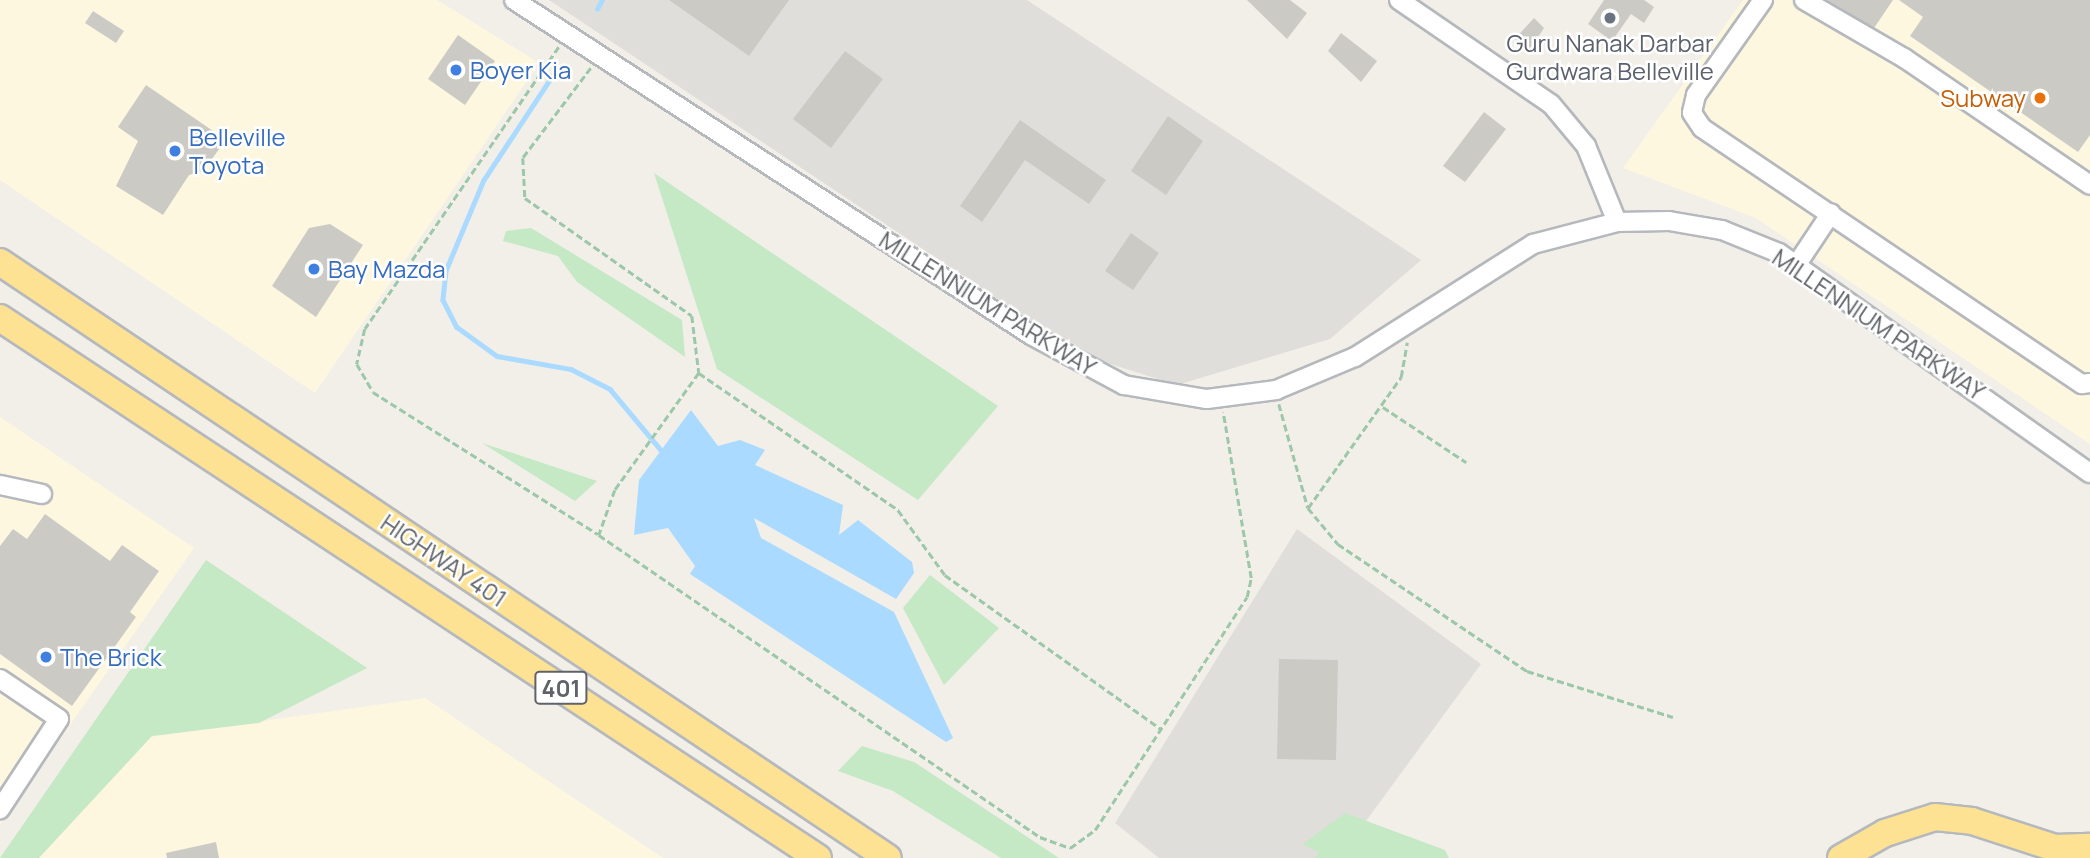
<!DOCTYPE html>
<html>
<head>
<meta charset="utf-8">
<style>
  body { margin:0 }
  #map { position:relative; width:2090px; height:858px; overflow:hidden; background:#f1efe8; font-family:Manrope,sans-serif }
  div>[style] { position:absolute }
  .commercial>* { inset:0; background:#fef7e0 }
  .industrial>* { inset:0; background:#e0deda }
  .green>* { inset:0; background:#c5e8c5 }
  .water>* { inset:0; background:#aadaff }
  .stream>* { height:4.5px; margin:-2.25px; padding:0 2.25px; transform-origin:2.25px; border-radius:2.25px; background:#aadaff }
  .building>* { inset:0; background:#cccac5 }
  .path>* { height:2.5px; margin-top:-1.25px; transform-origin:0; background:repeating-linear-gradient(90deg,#9cc7a9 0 7px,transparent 0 10.5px) }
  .roads { filter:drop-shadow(2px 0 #b5b8bc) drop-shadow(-2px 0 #b5b8bc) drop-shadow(0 2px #b5b8bc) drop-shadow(0 -2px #b5b8bc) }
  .minor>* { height:18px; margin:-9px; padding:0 9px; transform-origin:9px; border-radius:9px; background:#fff }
  .highway>* { height:26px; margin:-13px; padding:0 13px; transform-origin:13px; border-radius:13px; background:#fde293 }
  .dots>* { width:19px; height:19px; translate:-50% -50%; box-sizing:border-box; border:4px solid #fff; border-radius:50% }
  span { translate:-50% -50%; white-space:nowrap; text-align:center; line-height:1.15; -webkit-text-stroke:5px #fff; paint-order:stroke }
  .shield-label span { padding:2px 5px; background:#fff; border:2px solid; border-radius:5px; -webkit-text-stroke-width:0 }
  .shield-label { font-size:23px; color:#5f6368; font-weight:700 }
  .worship-label { font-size:24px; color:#5b616d }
  .shop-label { font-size:24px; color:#366cbe }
  .left { translate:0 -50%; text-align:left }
  .food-label { font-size:24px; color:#c56008 }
  .right { translate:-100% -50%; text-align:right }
  .street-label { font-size:24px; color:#5f6368 }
</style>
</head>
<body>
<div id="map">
  <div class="commercial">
    <div style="clip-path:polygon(0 0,437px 0,539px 63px,315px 393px,0 180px)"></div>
    <div style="clip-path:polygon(1743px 0,2090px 0,2090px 444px,1756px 218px,1623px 168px)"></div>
    <div style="clip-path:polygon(0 417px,194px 548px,0 825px)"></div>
    <div style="clip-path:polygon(425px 698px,663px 858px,24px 858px,108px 743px)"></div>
  </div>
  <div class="industrial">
    <div style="clip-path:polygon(549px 0,1027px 0,1421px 260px,1330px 339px,1177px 385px,1082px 355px)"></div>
    <div style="clip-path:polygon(1297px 529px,1481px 664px,1339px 858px,1159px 858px,1115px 823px)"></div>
  </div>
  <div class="green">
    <div style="clip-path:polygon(654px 173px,998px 406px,918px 500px,717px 369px)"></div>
    <div style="clip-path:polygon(531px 228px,682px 320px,685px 357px,577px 282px,558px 256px,503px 241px,506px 231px)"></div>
    <div style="clip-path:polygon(482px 443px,597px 481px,575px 501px)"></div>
    <div style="clip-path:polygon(206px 560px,367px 668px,259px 723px,152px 736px,39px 858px,0 858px)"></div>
    <div style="clip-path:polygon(930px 575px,999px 628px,944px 685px,903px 608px)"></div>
    <div style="clip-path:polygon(862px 746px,914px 762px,1059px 858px,1001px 858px,893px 791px,838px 771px)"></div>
    <div style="clip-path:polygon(1345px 813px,1445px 850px,1449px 858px,1315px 858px,1319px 853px,1303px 844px)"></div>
  </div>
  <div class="water">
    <div style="clip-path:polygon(691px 410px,718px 446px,740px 440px,765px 450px,755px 465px,843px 505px,839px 535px,858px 520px,912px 562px,914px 573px,896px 599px,754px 518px,761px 538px,894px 612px,953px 738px,946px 742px,690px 574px,695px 566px,668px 528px,634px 535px,639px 480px)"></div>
  </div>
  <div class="stream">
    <div style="left:597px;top:9px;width:10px;rotate:-61deg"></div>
    <div style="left:554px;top:74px;width:127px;rotate:123.4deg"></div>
    <div style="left:484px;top:180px;width:99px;rotate:112.7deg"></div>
    <div style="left:446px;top:271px;width:29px;rotate:96deg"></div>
    <div style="left:443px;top:300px;width:30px;rotate:63deg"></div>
    <div style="left:457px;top:327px;width:49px;rotate:35.9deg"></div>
    <div style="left:497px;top:356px;width:75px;rotate:10deg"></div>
    <div style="left:571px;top:369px;width:44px;rotate:27.1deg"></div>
    <div style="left:610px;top:389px;width:80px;rotate:50.1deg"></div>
  </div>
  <div class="building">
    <div style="clip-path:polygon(669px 0,789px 0,749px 56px)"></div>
    <div style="clip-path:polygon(1247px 0,1290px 0,1307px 13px,1287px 39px)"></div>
    <div style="clip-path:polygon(1604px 0,1644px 0,1654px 7px,1644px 23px,1631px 14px,1612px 41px,1588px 24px)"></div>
    <div style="clip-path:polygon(1827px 0,1893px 0,1874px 28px)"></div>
    <div style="clip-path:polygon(1899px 0,2090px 0,2090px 135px,2078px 152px,1910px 36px,1923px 17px)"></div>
    <div style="clip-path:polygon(93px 11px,124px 31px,116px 43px,85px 23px)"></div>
    <div style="clip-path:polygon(1534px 18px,1544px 28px,1527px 53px,1514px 40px)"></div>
    <div style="clip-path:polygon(1341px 33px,1377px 61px,1361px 82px,1328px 51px)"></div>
    <div style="clip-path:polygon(458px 35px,495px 61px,465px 105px,428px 79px)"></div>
    <div style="clip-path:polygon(845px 51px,883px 79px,831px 148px,793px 119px)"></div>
    <div style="clip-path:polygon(146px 85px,216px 133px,220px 148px,203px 171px,189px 175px,163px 215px,116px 186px,138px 141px,118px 127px)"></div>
    <div style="clip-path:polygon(1484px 112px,1506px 129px,1465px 182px,1443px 166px)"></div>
    <div style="clip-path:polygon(1168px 116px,1203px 141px,1166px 195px,1131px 171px)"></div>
    <div style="clip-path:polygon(1020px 120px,1106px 180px,1089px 204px,1025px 160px,982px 222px,960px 206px)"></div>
    <div style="clip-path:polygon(330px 224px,363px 245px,316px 317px,272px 286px,309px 228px)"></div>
    <div style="clip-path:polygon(1131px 233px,1159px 253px,1133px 290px,1105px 271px)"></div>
    <div style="clip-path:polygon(45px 514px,110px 561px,122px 545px,159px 571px,130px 612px,136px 617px,72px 706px,0 654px,0 546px,13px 529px,27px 539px)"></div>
    <div style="clip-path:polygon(1279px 659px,1338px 660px,1336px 760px,1277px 759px)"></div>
    <div style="clip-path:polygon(216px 842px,219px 858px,167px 858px,166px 853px)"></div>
  </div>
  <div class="path">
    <div style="left:559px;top:47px;width:342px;rotate:124.5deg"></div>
    <div style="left:365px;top:329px;width:36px;rotate:103deg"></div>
    <div style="left:357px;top:364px;width:32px;rotate:60deg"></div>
    <div style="left:373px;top:392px;width:266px;rotate:32.3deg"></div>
    <div style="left:591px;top:68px;width:113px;rotate:127.1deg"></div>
    <div style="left:523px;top:158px;width:40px;rotate:87.1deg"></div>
    <div style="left:525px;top:198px;width:204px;rotate:35.2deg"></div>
    <div style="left:692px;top:316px;width:57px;rotate:83deg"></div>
    <div style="left:699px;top:373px;width:242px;rotate:34.5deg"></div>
    <div style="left:898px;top:510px;width:80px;rotate:54.1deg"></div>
    <div style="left:945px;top:575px;width:265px;rotate:35.5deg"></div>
    <div style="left:699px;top:373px;width:144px;rotate:125.7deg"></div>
    <div style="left:615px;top:490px;width:48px;rotate:109.6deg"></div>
    <div style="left:599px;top:535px;width:534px;rotate:34.4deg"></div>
    <div style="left:1040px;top:837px;width:32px;rotate:20deg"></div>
    <div style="left:1070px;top:848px;width:31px;rotate:-36deg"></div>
    <div style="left:1095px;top:830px;width:278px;rotate:-56.9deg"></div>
    <div style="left:1247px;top:597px;width:19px;rotate:-78deg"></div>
    <div style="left:1251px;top:578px;width:168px;rotate:-99.6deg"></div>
    <div style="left:1279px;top:404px;width:108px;rotate:74.4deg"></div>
    <div style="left:1308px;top:508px;width:47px;rotate:50.2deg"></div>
    <div style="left:1338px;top:544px;width:228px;rotate:33.9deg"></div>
    <div style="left:1527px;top:671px;width:153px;rotate:17.5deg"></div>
    <div style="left:1383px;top:407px;width:100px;rotate:33.5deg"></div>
    <div style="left:1308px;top:508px;width:161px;rotate:-54.6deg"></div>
    <div style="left:1401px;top:377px;width:35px;rotate:-80deg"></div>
  </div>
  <div class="roads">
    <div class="minor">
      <div style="left:514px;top:0;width:616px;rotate:32.94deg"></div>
      <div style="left:1031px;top:335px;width:106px;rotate:28.3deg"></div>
      <div style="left:1124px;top:385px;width:84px;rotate:9.6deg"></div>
      <div style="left:1207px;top:399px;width:70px;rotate:-7.4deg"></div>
      <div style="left:1276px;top:390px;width:86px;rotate:-22.7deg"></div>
      <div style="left:1355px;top:357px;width:211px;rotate:-32.4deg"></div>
      <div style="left:1533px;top:244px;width:87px;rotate:-14.7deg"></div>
      <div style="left:1617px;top:222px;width:52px;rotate:-1.1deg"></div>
      <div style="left:1669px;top:221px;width:54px;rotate:9.6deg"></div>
      <div style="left:1722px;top:230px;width:61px;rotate:22deg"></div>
      <div style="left:1779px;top:253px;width:381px;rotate:35.3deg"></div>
      <div style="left:1399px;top:0;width:184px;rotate:34.4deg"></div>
      <div style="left:1551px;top:104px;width:55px;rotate:50.2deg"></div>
      <div style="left:1586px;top:146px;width:82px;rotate:67.8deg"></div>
      <div style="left:1763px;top:0;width:116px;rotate:125.2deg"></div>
      <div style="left:1696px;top:95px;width:18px;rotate:103deg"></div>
      <div style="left:1692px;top:113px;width:18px;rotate:56deg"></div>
      <div style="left:1702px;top:128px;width:458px;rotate:34deg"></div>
      <div style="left:2082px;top:384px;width:8px;rotate:-7deg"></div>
      <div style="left:1804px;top:0;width:116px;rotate:30.1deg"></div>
      <div style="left:1904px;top:58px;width:225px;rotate:34.3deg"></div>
      <div style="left:1797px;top:264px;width:61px;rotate:-56.3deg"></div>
      <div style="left:0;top:485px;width:43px;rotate:12.1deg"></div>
      <div style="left:0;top:679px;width:71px;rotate:34.1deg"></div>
      <div style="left:59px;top:719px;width:108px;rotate:123.2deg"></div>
    </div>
    <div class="highway">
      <div style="left:0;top:262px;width:1069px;rotate:33.87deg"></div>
      <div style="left:0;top:318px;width:980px;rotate:33.43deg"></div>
      <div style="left:1841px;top:858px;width:51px;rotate:-29.6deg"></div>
      <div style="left:1885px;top:833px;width:52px;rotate:-17.7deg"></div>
      <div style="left:1935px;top:817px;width:37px;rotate:6deg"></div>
      <div style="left:1972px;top:821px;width:87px;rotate:18deg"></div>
      <div style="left:2055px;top:848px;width:35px;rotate:-2deg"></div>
    </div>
  </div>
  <div class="dots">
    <div style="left:1610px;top:18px;background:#6b7280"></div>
    <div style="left:456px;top:70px;background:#3f7fe0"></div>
    <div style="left:2040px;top:98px;background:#e8710a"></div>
    <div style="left:175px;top:151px;background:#3f7fe0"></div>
    <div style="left:314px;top:269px;background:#3f7fe0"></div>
    <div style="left:46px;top:657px;background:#3f7fe0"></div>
  </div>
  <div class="shield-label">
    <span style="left:561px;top:688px">401</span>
  </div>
  <div class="worship-label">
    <span style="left:1610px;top:57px">Guru Nanak Darbar<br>Gurdwara Belleville</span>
  </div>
  <div class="shop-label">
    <span class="left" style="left:470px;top:70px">Boyer Kia</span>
    <span class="left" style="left:189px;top:151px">Belleville<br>Toyota</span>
    <span class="left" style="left:328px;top:269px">Bay Mazda</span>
    <span class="left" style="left:60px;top:657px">The Brick</span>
  </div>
  <div class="food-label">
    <span class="right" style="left:2026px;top:98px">Subway</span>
  </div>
  <div class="street-label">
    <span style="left:988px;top:303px;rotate:32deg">MILLENNIUM PARKWAY</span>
    <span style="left:1879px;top:324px;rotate:34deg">MILLENNIUM PARKWAY</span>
    <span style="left:444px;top:560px;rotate:34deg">HIGHWAY 401</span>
  </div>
</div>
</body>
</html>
